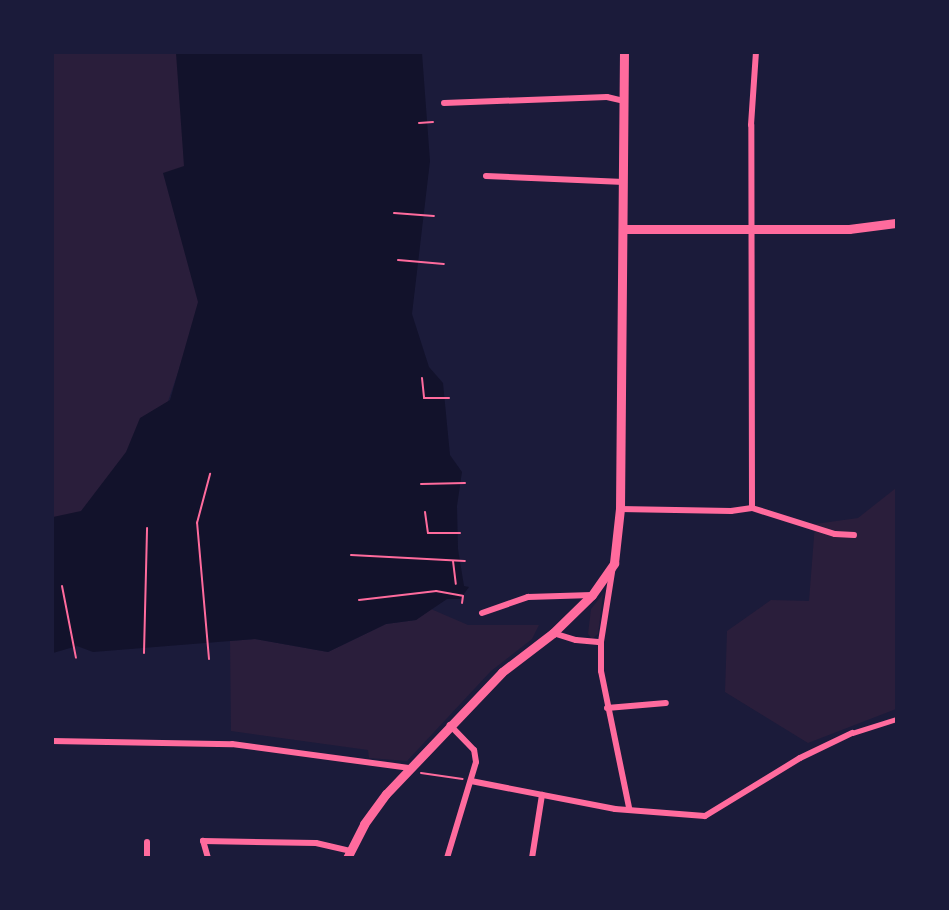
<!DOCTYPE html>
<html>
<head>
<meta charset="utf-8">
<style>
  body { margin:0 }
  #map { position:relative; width:949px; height:910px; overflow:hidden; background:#1b1b3a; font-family:Montserrat,sans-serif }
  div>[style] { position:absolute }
  .green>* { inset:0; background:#2a1e3b }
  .water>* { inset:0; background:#12122b }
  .path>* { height:2px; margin:-1px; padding:0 1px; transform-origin:1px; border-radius:1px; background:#ff6b9d }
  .pedestrian>* { height:5px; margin:-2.5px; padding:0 2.5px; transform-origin:2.5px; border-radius:2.5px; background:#ff6b9d }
  .minor>* { height:6px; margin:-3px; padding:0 3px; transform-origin:3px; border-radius:3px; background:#ff6b9d }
  .tertiary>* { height:9px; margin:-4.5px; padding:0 4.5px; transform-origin:4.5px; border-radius:4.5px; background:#ff6b9d }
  span { translate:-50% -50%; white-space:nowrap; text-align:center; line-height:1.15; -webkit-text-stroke:6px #1b1b3a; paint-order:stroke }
  .frame { position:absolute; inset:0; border:54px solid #1b1b3a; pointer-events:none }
</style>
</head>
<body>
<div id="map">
  <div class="green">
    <div style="clip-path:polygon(52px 53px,181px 53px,202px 303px,126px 523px,52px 548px)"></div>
    <div style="clip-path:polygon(896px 488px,896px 709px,808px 743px,725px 692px,727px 631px,771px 600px,809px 601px,815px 524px,858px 518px)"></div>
    <div style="clip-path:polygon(603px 594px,598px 634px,592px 639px,588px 634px,591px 609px)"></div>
    <div style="clip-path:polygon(431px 609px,468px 625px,539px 625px,532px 639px,491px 671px,407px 761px,369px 758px,368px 750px,231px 731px,230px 641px,255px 639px,328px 652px,386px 624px,416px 620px)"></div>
  </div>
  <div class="water">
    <div style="clip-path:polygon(176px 53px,422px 53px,430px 161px,412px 314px,429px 367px,443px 383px,450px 455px,462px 472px,457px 506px,458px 549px,464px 586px,469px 587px,460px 599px,447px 599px,416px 620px,386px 624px,328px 652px,255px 639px,93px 652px,77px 646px,53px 653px,53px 517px,81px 511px,126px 452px,140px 418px,170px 400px,198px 302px,163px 173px,184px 166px)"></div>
  </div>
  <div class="path">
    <div style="left:419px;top:123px;width:14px;rotate:-4deg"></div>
    <div style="left:394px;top:213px;width:40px;rotate:4.3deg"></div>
    <div style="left:398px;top:260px;width:46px;rotate:5deg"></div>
    <div style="left:422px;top:378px;width:20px;rotate:84deg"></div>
    <div style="left:424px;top:398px;width:25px"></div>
    <div style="left:421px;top:484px;width:44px;rotate:-1.3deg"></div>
    <div style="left:425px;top:512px;width:21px;rotate:82deg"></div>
    <div style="left:428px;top:533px;width:32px"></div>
    <div style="left:351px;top:555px;width:114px;rotate:3deg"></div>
    <div style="left:453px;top:561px;width:23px;rotate:83deg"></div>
    <div style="left:62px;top:586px;width:73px;rotate:79deg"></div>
    <div style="left:359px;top:600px;width:78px;rotate:-6.7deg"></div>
    <div style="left:436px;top:591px;width:27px;rotate:10deg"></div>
    <div style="left:463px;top:596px;width:7px;rotate:98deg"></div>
    <div style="left:144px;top:653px;width:125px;rotate:-88.6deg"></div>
    <div style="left:209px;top:659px;width:137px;rotate:-95deg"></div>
    <div style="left:197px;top:523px;width:51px;rotate:-75.1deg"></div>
    <div style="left:421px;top:773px;width:42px;rotate:8.1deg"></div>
  </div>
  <div class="pedestrian">
    <div style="left:852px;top:733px;width:46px;rotate:-17.7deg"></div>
  </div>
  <div class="minor">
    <div style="left:444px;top:103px;width:163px;rotate:-2.1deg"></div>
    <div style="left:607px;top:97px;width:18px;rotate:13deg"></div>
    <div style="left:486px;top:176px;width:138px;rotate:2.5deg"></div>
    <div style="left:752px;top:508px;width:383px;rotate:-90.1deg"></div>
    <div style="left:751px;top:125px;width:73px;rotate:-86.1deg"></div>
    <div style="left:620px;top:509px;width:111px;rotate:1deg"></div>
    <div style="left:731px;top:511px;width:21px;rotate:-8deg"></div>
    <div style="left:752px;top:508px;width:87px;rotate:17.4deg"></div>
    <div style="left:835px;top:534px;width:19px;rotate:3deg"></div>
    <div style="left:613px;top:566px;width:77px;rotate:99deg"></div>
    <div style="left:601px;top:642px;width:29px;rotate:90deg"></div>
    <div style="left:601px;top:671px;width:140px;rotate:78.4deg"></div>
    <div style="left:482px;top:613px;width:49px;rotate:-19.2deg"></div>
    <div style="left:528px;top:597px;width:64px;rotate:-1.8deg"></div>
    <div style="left:553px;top:633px;width:24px;rotate:17deg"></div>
    <div style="left:576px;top:640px;width:25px;rotate:5deg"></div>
    <div style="left:607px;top:708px;width:59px;rotate:-4.8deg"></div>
    <div style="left:52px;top:741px;width:180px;rotate:1deg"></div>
    <div style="left:232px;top:744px;width:180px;rotate:7.7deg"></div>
    <div style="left:471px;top:781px;width:147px;rotate:11deg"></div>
    <div style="left:615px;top:809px;width:90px;rotate:4.4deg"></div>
    <div style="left:705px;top:816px;width:111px;rotate:-31.4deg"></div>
    <div style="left:800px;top:758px;width:58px;rotate:-25.7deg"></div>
    <div style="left:147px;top:858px;width:16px;rotate:-90deg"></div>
    <div style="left:208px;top:858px;width:18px;rotate:-106deg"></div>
    <div style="left:203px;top:841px;width:113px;rotate:1deg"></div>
    <div style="left:316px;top:843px;width:35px;rotate:13deg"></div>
    <div style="left:447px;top:858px;width:100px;rotate:-73.2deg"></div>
    <div style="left:476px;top:762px;width:12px;rotate:-99deg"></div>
    <div style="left:474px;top:750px;width:35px;rotate:-134deg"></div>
    <div style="left:532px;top:858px;width:64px;rotate:-81deg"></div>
  </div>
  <div class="tertiary">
    <div style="left:623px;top:229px;width:226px"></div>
    <div style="left:849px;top:229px;width:47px;rotate:-7.3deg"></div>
    <div style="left:347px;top:858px;width:38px;rotate:-63deg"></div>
    <div style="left:364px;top:824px;width:37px;rotate:-54deg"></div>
    <div style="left:386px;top:794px;width:168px;rotate:-46.4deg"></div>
    <div style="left:502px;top:672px;width:64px;rotate:-37.4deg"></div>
    <div style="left:553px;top:633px;width:54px;rotate:-44.3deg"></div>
    <div style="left:592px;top:595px;width:39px;rotate:-55deg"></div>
    <div style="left:614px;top:563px;width:54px;rotate:-83.7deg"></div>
    <div style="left:620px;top:509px;width:457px;rotate:-89.5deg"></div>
  </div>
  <div class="frame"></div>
</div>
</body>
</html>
